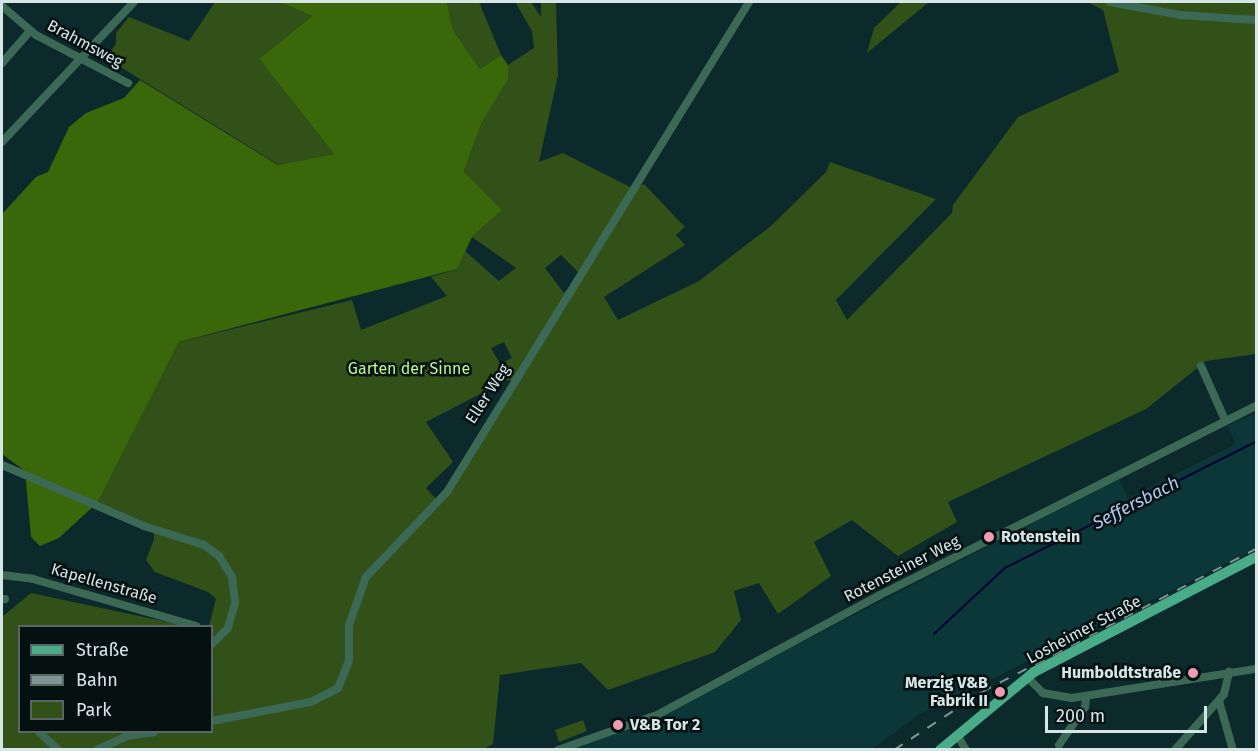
<!DOCTYPE html>
<html>
<head>
<meta charset="utf-8">
<style>
  body { margin:0 }
  #map { position:relative; width:1258px; height:751px; overflow:hidden; background:#0c2a2b; font-family:"Fira Sans",sans-serif }
  div>[style] { position:absolute }
  .built>* { inset:0; background:#0b3738 }
  .green>* { inset:0; background:#325118 }
  .forest>* { inset:0; background:#39670a }
  .stream>* { height:1.5px; margin:-0.75px; padding:0 0.75px; transform-origin:0.75px; border-radius:0.75px; background:#000236 }
  .minor>* { height:8px; margin:-4px; padding:0 4px; transform-origin:4px; border-radius:4px; background:#3c6856 }
  .major>* { height:10px; margin:-5px; padding:0 5px; transform-origin:5px; border-radius:5px; background:#49ab87 }
  .rail>* { height:1.5px; margin-top:-0.75px; transform-origin:0; background:repeating-linear-gradient(90deg,#7e9495 0 10px,transparent 0 20px) }
  .dots>* { width:16px; height:16px; translate:-50% -50%; box-sizing:border-box; border:3px solid #051010; border-radius:50% }
  span { translate:-50% -50%; white-space:nowrap; text-align:center; line-height:1.15; -webkit-text-stroke:5px #051010; paint-order:stroke }
  .street-label { font-size:16px; color:#d6e6e7 }
  .park-label { font-size:16px; color:#b9fa8b }
  .poi-label { font-size:16px; color:#d6e6e7; font-weight:700 }
  .left { translate:0 -50%; text-align:left }
  .right { translate:-100% -50%; text-align:right }
  .water-label { font-size:18px; color:#b1c6ef; font-style:italic }
  .frame { position:absolute; inset:0; border:3px solid #d6e6e7; pointer-events:none }
  .legend { position:absolute; left:18px; top:625px; width:195px; height:108px; box-sizing:border-box; background:#051010; border:2px solid #596666; margin:0; padding:8px 10px; list-style:none; font-size:18px; color:#d6e6e7 }
  .legend li { display:flex; align-items:center; gap:12px; height:30px }
  .legend b { width:30px; border:2px solid #596666 }
  .scale { position:absolute; left:1045px; top:706px; width:162px; height:27px; box-sizing:border-box; border:3px solid #d6e6e7; border-top:0; padding-left:8px; font-size:18px; line-height:21px; white-space:nowrap; color:#d6e6e7; -webkit-text-stroke:4px #051010; paint-order:stroke }
</style>
</head>
<body>
<div id="map">
  <div class="built">
    <div style="clip-path:polygon(1256px 413px,1256px 549px,918px 715px,872px 749px,568px 750px,652px 719px,1119px 479px,1128px 498px,1236px 444px,1227px 426px)"></div>
  </div>
  <div class="green">
    <div style="clip-path:polygon(215px 2px,279px 2px,312px 16px,259px 59px,334px 154px,279px 165px,106px 58px,116px 44px,116px 33px,129px 17px,189px 41px)"></div>
    <div style="clip-path:polygon(447px 2px,479px 2px,501px 55px,480px 69px,453px 30px)"></div>
    <div style="clip-path:polygon(evenodd,515px 2px,531px 2px,541px 17px,541px 2px,556px 2px,558px 75px,539px 162px,563px 153px,632px 188px,644px 184px,685px 227px,676px 235px,685px 245px,604px 297px,618px 320px,699px 281px,771px 226px,826px 172px,830px 162px,936px 199px,836px 300px,847px 320px,952px 213px,953px 205px,1018px 117px,1119px 72px,1103px 10px,1087px 2px,1256px 2px,1256px 354px,1206px 361px,1146px 409px,948px 502px,957px 522px,898px 556px,852px 520px,814px 542px,831px 576px,778px 614px,759px 583px,734px 591px,741px 620px,715px 652px,608px 690px,581px 663px,500px 675px,493px 744px,484px 749px,2px 750px,2px 617px,31px 593px,186px 626px,20px 626px,20px 732px,212px 732px,209px 626px,216px 599px,208px 592px,155px 572px,146px 560px,154px 539px,154px 526px,98px 502px,179px 342px,352px 300px,361px 330px,447px 296px,431px 277px,457px 269px,465px 251px,499px 281px,516px 268px,472px 237px,502px 210px,464px 173px,482px 122px,508px 80px,508px 65px,534px 48px,532px 31px,515px 2px,561px 255px,580px 274px,564px 293px,545px 268px,561px 255px,515px 2px,504px 342px,512px 358px,500px 364px,491px 348px,504px 342px,515px 2px,507px 380px,515px 381px,439px 502px,426px 488px,453px 462px,426px 422px,507px 380px)"></div>
    <div style="clip-path:polygon(901px 2px,929px 2px,867px 53px,874px 28px)"></div>
    <div style="clip-path:polygon(583px 720px,587px 731px,559px 742px,555px 730px)"></div>
  </div>
  <div class="forest">
    <div style="clip-path:polygon(279px 2px,447px 2px,453px 30px,480px 69px,501px 55px,508px 65px,508px 80px,482px 122px,464px 172px,502px 210px,472px 237px,457px 269px,179px 342px,98px 502px,59px 538px,40px 546px,31px 537px,25px 471px,2px 454px,2px 214px,36px 177px,48px 172px,69px 127px,86px 113px,124px 98px,140px 80px,278px 165px,334px 154px,259px 59px,312px 16px)"></div>
  </div>
  <div class="stream">
    <div style="left:934px;top:634px;width:97px;rotate:-42.9deg"></div>
    <div style="left:1005px;top:568px;width:281px;rotate:-26.7deg"></div>
  </div>
  <div class="minor">
    <div style="left:1110px;top:2px;width:71px;rotate:10.5deg"></div>
    <div style="left:1180px;top:15px;width:76px;rotate:3.8deg"></div>
    <div style="left:2px;top:6px;width:45px;rotate:40.5deg"></div>
    <div style="left:36px;top:35px;width:104px;rotate:27.6deg"></div>
    <div style="left:2px;top:63px;width:43px;rotate:-48.8deg"></div>
    <div style="left:2px;top:142px;width:192px;rotate:-46.7deg"></div>
    <div style="left:1201px;top:366px;width:59px;rotate:66deg"></div>
    <div style="left:2px;top:465px;width:155px;rotate:23.2deg"></div>
    <div style="left:144px;top:526px;width:63px;rotate:17.6deg"></div>
    <div style="left:204px;top:545px;width:19px;rotate:36deg"></div>
    <div style="left:219px;top:556px;width:25px;rotate:58deg"></div>
    <div style="left:232px;top:577px;width:26px;rotate:83deg"></div>
    <div style="left:235px;top:603px;width:26px;rotate:106deg"></div>
    <div style="left:228px;top:628px;width:23px;rotate:135deg"></div>
    <div style="left:2px;top:575px;width:31px;rotate:7deg"></div>
    <div style="left:33px;top:579px;width:170px;rotate:16.1deg"></div>
    <div style="left:2px;top:599px;width:3px"></div>
    <div style="left:1027px;top:677px;width:23px;rotate:45deg"></div>
    <div style="left:1043px;top:693px;width:29px;rotate:10deg"></div>
    <div style="left:1072px;top:698px;width:186px;rotate:-9deg"></div>
    <div style="left:1219px;top:701px;width:51px;rotate:74.1deg"></div>
    <div style="left:212px;top:721px;width:101px;rotate:-10.9deg"></div>
    <div style="left:311px;top:702px;width:30px;rotate:-27deg"></div>
    <div style="left:338px;top:688px;width:29px;rotate:-68deg"></div>
    <div style="left:349px;top:661px;width:36px;rotate:-90deg"></div>
    <div style="left:349px;top:625px;width:51px;rotate:-70.5deg"></div>
    <div style="left:366px;top:577px;width:117px;rotate:-46.4deg"></div>
    <div style="left:447px;top:492px;width:576px;rotate:-58.35deg"></div>
    <div style="left:39px;top:732px;width:26px;rotate:43deg"></div>
    <div style="left:957px;top:735px;width:17px;rotate:59deg"></div>
    <div style="left:1059px;top:745px;width:46px;rotate:-55.6deg"></div>
    <div style="left:1085px;top:707px;width:10px;rotate:-84deg"></div>
    <div style="left:97px;top:750px;width:33px;rotate:-25deg"></div>
    <div style="left:127px;top:736px;width:27px;rotate:-8deg"></div>
    <div style="left:558px;top:750px;width:105px;rotate:-19.5deg"></div>
    <div style="left:657px;top:715px;width:251px;rotate:-28.3deg"></div>
    <div style="left:878px;top:596px;width:423px;rotate:-26.7deg"></div>
    <div style="left:1175px;top:750px;width:74px;rotate:-48.8deg"></div>
    <div style="left:1224px;top:694px;width:23px;rotate:-77deg"></div>
  </div>
  <div class="major">
    <div style="left:940px;top:750px;width:122px;rotate:-39.7deg"></div>
    <div style="left:1034px;top:672px;width:250px;rotate:-27.4deg"></div>
  </div>
  <div class="rail">
    <div style="left:894px;top:750px;width:105px;rotate:-33.4deg"></div>
    <div style="left:982px;top:692px;width:309px;rotate:-27.6deg"></div>
  </div>
  <div class="dots">
    <div style="left:989px;top:537px;background:#f19ab4"></div>
    <div style="left:1193px;top:673px;background:#f19ab4"></div>
    <div style="left:1000px;top:692px;background:#f19ab4"></div>
    <div style="left:618px;top:725px;background:#f19ab4"></div>
  </div>
  <div class="street-label">
    <span style="left:85px;top:44px;rotate:28deg">Brahmsweg</span>
    <span style="left:488px;top:394px;rotate:-57deg">Eller Weg</span>
    <span style="left:902px;top:569px;rotate:-27deg">Rotensteiner Weg</span>
    <span style="left:104px;top:584px;rotate:16deg">Kapellenstraße</span>
    <span style="left:1084px;top:630px;rotate:-28deg">Losheimer Straße</span>
  </div>
  <div class="park-label">
    <span style="left:409px;top:369px">Garten der Sinne</span>
  </div>
  <div class="poi-label">
    <span class="left" style="left:1001px;top:537px">Rotenstein</span>
    <span class="right" style="left:1181px;top:673px">Humboldtstraße</span>
    <span class="right" style="left:988px;top:692px">Merzig V&amp;B<br>Fabrik II</span>
    <span class="left" style="left:630px;top:725px">V&amp;B Tor 2</span>
  </div>
  <div class="water-label">
    <span style="left:1136px;top:503px;rotate:-27deg">Seffersbach</span>
  </div>
  <div class="frame"></div>
  <ul class="legend">
  <li><b style="height:8px;background:#49ab87"></b>Straße</li>
  <li><b style="height:8px;background:#7e9495"></b>Bahn</li>
  <li><b style="height:16px;background:#325118"></b>Park</li>
  </ul>
  <div class="scale">200 m</div>
</div>
</body>
</html>
